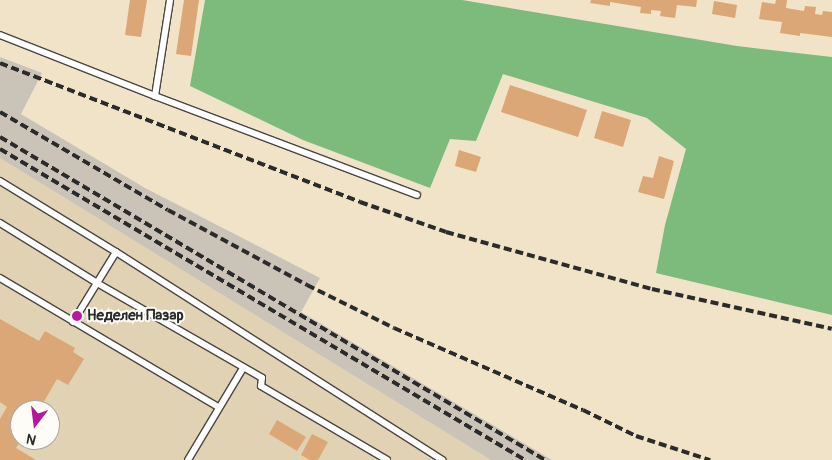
<!DOCTYPE html>
<html>
<head>
<meta charset="utf-8">
<style>
  body { margin:0 }
  #map { position:relative; width:832px; height:460px; overflow:hidden; background:#f1e3c7; font-family:Pangolin,sans-serif }
  div>[style] { position:absolute }
  .built>* { inset:0; background:#e1d2b4 }
  .industrial>* { inset:0; background:#c9c3b8 }
  .forest>* { inset:0; background:#7cbb7b }
  .building>* { inset:0; background:#dba776 }
  .roads { filter:drop-shadow(1px 0 #494742) drop-shadow(-1px 0 #494742) drop-shadow(0 1px #494742) drop-shadow(0 -1px #494742) }
  .lane>* { height:6px; margin:-3px; padding:0 3px; transform-origin:3px; border-radius:3px; background:#fff }
  .rail>* { height:4px; margin-top:-2px; transform-origin:0; background:repeating-linear-gradient(90deg,#2b2b2b 0 8px,transparent 0 12px) }
  .dots>* { width:14px; height:14px; translate:-50% -50%; box-sizing:border-box; border:2px solid #fdfcf7; border-radius:50% }
  span { translate:-50% -50%; white-space:nowrap; text-align:center; line-height:1.15; -webkit-text-stroke:4px #fdfcf7; paint-order:stroke }
  .poi-label { font-size:15px; color:#2b2b2b; font-weight:700 }
  .left { translate:0 -50%; text-align:left }
  .north { position:absolute; left:10px; top:400px; width:50px; height:50px; box-sizing:border-box; background:#fdfcf7; border:1px solid #a9a8a5; border-radius:50%; rotate:195deg; font-size:14px; font-weight:700; line-height:20px; text-align:center; color:#2b2b2b }
  .north::after { content:''; display:block; margin:auto; width:18px; height:22px; background:#b5179e; clip-path:polygon(50% 0,100% 100%,50% 72%,0 100%) }
</style>
</head>
<body>
<div id="map">
  <div class="built">
    <div style="clip-path:polygon(evenodd,0 158px,491px 460px,0 460px,0 158px,20px 410px,50px 410px,50px 440px,20px 440px,20px 410px)"></div>
  </div>
  <div class="industrial">
    <div style="clip-path:polygon(0 57px,42px 73px,21px 114px,145px 188px,320px 278px,301px 312px,552px 460px,491px 460px,0 158px)"></div>
  </div>
  <div class="forest">
    <div style="clip-path:polygon(205px 0,462px 0,737px 46px,832px 57px,832px 315px,656px 273px,665px 225px,686px 149px,647px 118px,503px 74px,476px 141px,450px 139px,430px 188px,303px 140px,190px 86px)"></div>
  </div>
  <div class="building">
    <div style="clip-path:polygon(130px 0,147px 0,141px 37px,125px 35px)"></div>
    <div style="clip-path:polygon(184px 0,199px 0,191px 56px,176px 54px)"></div>
    <div style="clip-path:polygon(591px 0,697px 0,696px 7px,677px 5px,675px 18px,660px 16px,661px 11px,651px 10px,651px 14px,640px 13px,641px 7px,610px 2px,610px 6px,590px 3px)"></div>
    <div style="clip-path:polygon(776px 0,787px 0,786px 8px,804px 11px,805px 6px,816px 7px,815px 14px,822px 15px,823px 11px,832px 12px,832px 37px,800px 33px,800px 36px,780px 33px,782px 22px,759px 19px,762px 2px,775px 4px)"></div>
    <div style="clip-path:polygon(714px 1px,737px 5px,735px 18px,712px 14px)"></div>
    <div style="clip-path:polygon(510px 85px,587px 110px,578px 137px,501px 112px)"></div>
    <div style="clip-path:polygon(602px 111px,631px 120px,623px 147px,594px 138px)"></div>
    <div style="clip-path:polygon(459px 150px,481px 157px,476px 172px,455px 166px)"></div>
    <div style="clip-path:polygon(659px 156px,674px 161px,664px 199px,638px 192px,643px 176px,653px 178px)"></div>
    <div style="clip-path:polygon(0 319px,39px 341px,45px 331px,75px 348px,73px 352px,84px 359px,68px 385px,57px 379px,39px 410px,20px 410px,21px 440px,16px 448px,36px 460px,0 460px,0 419px,7px 407px,0 402px)"></div>
    <div style="clip-path:polygon(277px 420px,306px 437px,297px 451px,269px 434px)"></div>
    <div style="clip-path:polygon(312px 434px,328px 442px,318px 460px,310px 460px,301px 455px)"></div>
  </div>
  <div class="roads">
    <div class="lane">
      <div style="left:0;top:35px;width:167px;rotate:21.5deg"></div>
      <div style="left:155px;top:96px;width:280px;rotate:20.7deg"></div>
      <div style="left:155px;top:96px;width:97px;rotate:-81.1deg"></div>
      <div style="left:0;top:181px;width:136px;rotate:31.5deg"></div>
      <div style="left:116px;top:252px;width:387px;rotate:32.5deg"></div>
      <div style="left:0;top:223px;width:114px;rotate:31.7deg"></div>
      <div style="left:97px;top:283px;width:190px;rotate:29.9deg"></div>
      <div style="left:262px;top:378px;width:8px;rotate:97deg"></div>
      <div style="left:261px;top:386px;width:146px;rotate:30.4deg"></div>
      <div style="left:0;top:278px;width:253px;rotate:30.6deg"></div>
      <div style="left:73px;top:322px;width:82px;rotate:-58.4deg"></div>
      <div style="left:188px;top:460px;width:107px;rotate:-59.1deg"></div>
    </div>
  </div>
  <div class="rail">
    <div style="left:0;top:63px;width:386px;rotate:21.1deg"></div>
    <div style="left:360px;top:202px;width:91px;rotate:19.2deg"></div>
    <div style="left:446px;top:232px;width:214px;rotate:15.5deg"></div>
    <div style="left:652px;top:289px;width:184px;rotate:12.5deg"></div>
    <div style="left:0;top:112px;width:194px;rotate:30.3deg"></div>
    <div style="left:168px;top:210px;width:158px;rotate:28.3deg"></div>
    <div style="left:307px;top:285px;width:97px;rotate:26.3deg"></div>
    <div style="left:394px;top:328px;width:206px;rotate:23.5deg"></div>
    <div style="left:583px;top:410px;width:59px;rotate:26.1deg"></div>
    <div style="left:636px;top:436px;width:78px;rotate:18deg"></div>
    <div style="left:0;top:137px;width:634px;rotate:30.65deg"></div>
    <div style="left:0;top:149px;width:610px;rotate:30.64deg"></div>
  </div>
  <div class="dots">
    <div style="left:77px;top:316px;background:#b5179e"></div>
  </div>
  <div class="poi-label">
    <span class="left" style="left:87px;top:316px">Неделен Пазар</span>
  </div>
  <div class="north">N</div>
</div>
</body>
</html>
